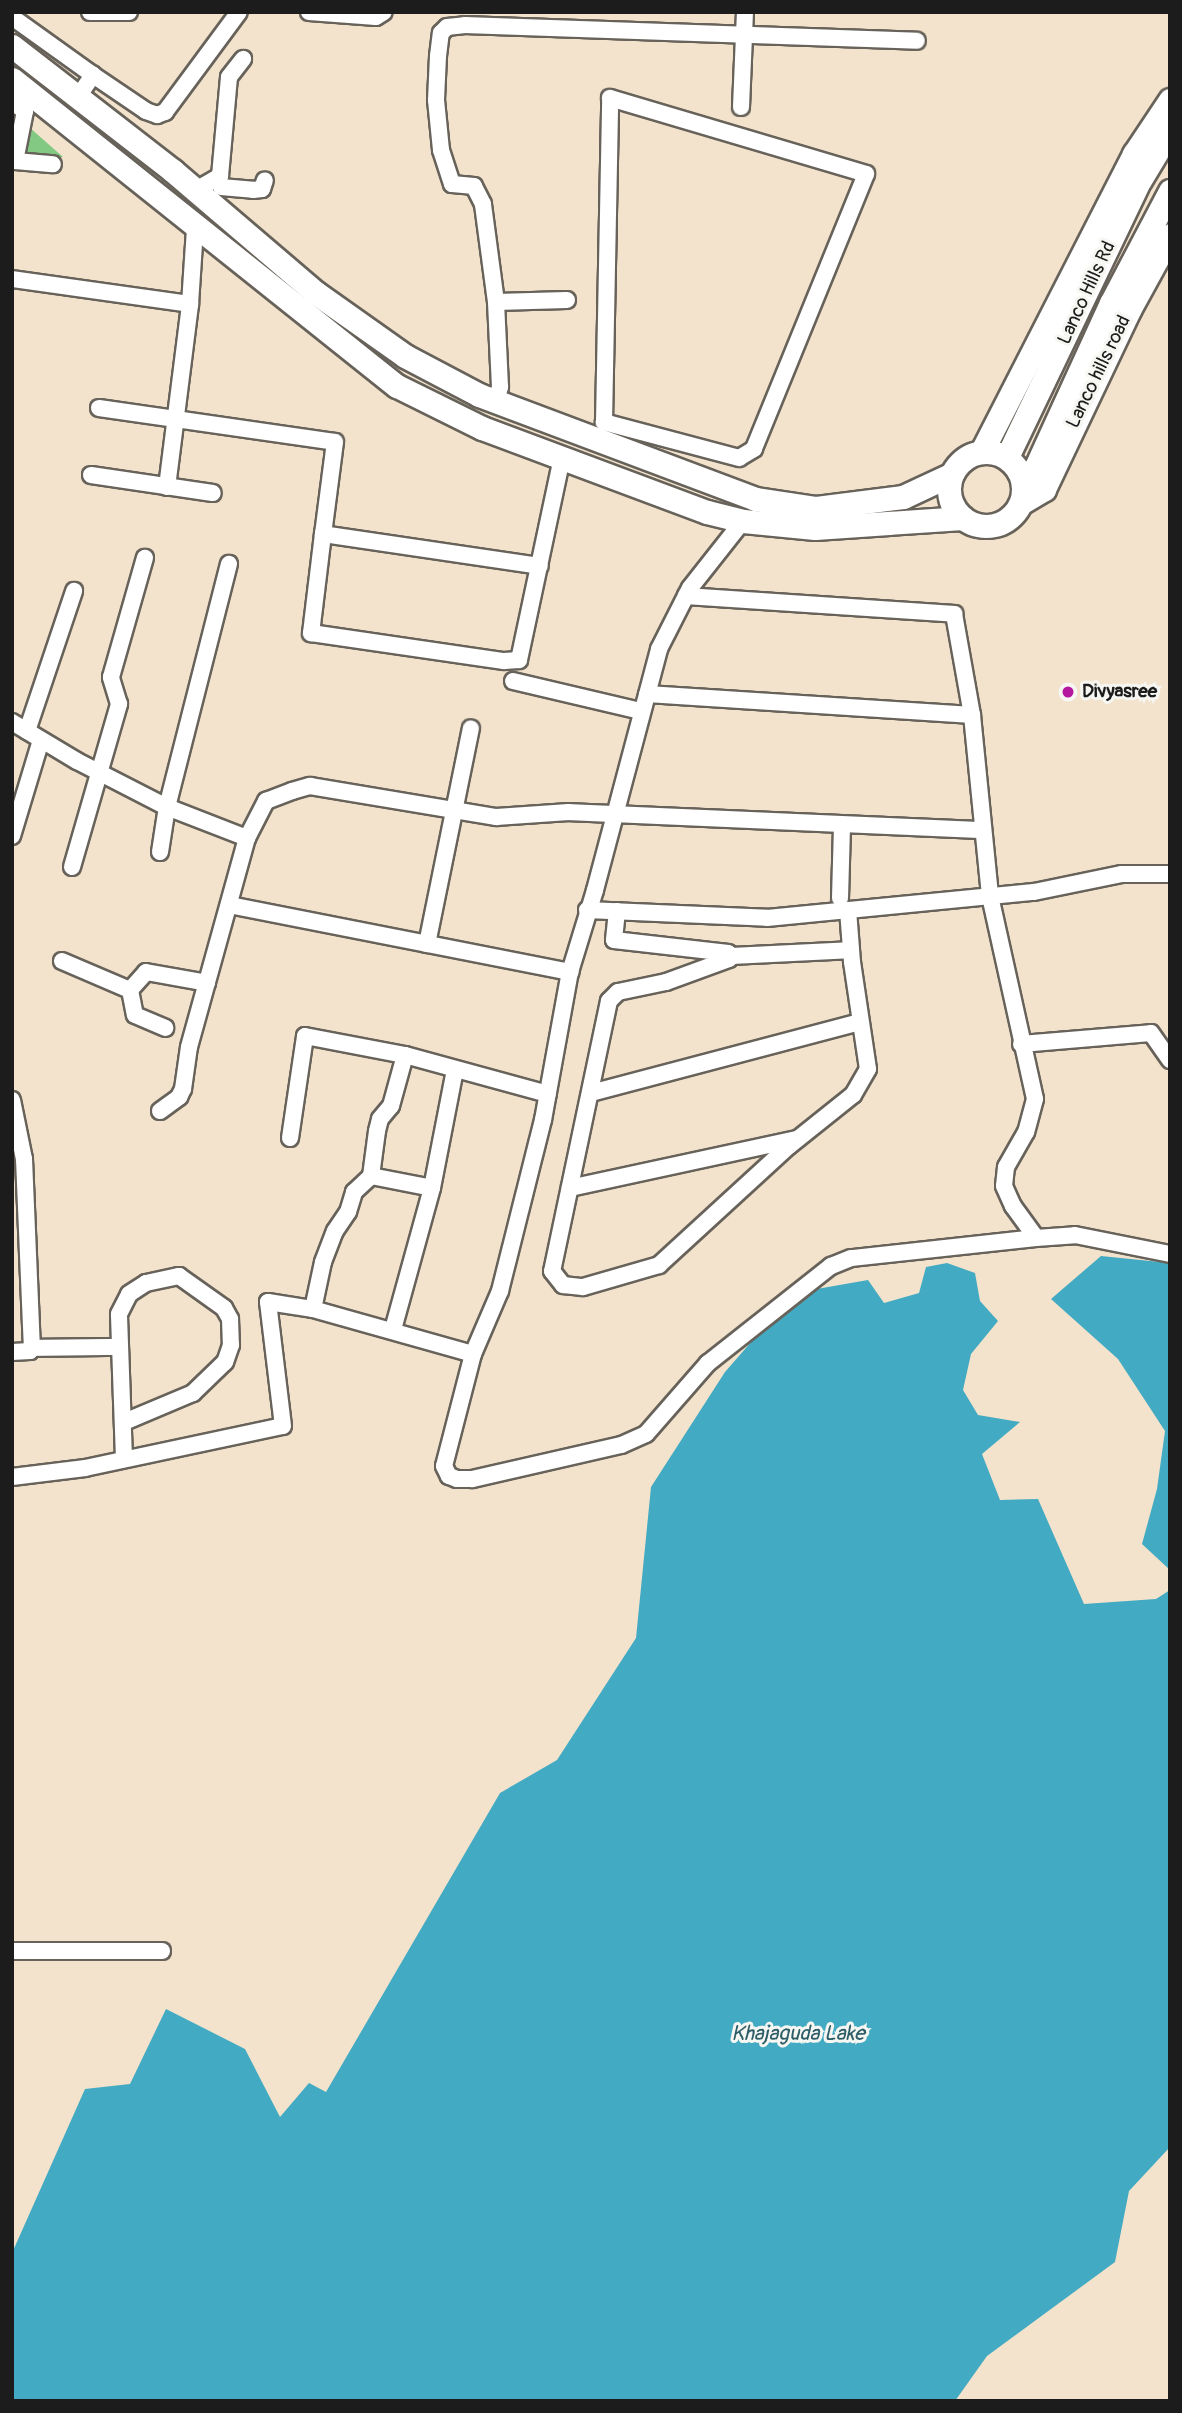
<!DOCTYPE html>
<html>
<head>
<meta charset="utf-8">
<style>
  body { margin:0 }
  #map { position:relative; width:1182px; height:2413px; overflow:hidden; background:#f3e3cc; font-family:Pangolin,sans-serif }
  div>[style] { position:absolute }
  .green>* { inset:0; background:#83c883 }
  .water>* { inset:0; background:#42aac2 }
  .roads { filter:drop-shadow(2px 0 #67625a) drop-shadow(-2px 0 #67625a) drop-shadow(0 2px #67625a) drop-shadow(0 -2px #67625a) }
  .street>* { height:16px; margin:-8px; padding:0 8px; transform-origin:8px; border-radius:8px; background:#fff }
  .secondary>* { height:23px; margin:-11.5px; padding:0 11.5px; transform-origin:11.5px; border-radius:11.5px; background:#fff }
  .secondary>.ring { margin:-11.5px; padding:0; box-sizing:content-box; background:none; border:23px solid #fff; border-radius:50% }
  .dots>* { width:19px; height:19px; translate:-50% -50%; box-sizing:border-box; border:4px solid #f6f6f2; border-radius:50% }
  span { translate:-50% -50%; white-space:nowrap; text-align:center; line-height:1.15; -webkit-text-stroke:6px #f6f6f2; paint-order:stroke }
  .street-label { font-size:19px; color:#1c1c1c }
  .poi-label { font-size:19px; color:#1c1c1c; font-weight:700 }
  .left { translate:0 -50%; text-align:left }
  .water-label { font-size:21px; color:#2d5c67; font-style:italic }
  .frame { position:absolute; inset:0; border:14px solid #1c1c1c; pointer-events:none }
</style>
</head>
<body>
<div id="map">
  <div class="green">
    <div style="clip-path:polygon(12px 112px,63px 157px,12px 164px)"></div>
  </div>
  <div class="water">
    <div style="clip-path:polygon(1101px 1256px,1170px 1263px,1170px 1570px,1142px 1544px,1157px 1489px,1165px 1431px,1118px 1359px,1051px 1299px)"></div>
    <div style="clip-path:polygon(947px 1263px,975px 1273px,980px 1301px,998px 1321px,971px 1354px,963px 1390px,978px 1415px,1020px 1422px,982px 1454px,1000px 1500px,1038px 1499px,1084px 1604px,1156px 1599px,1170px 1590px,1170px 2147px,1129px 2191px,1115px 2262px,987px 2356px,955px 2401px,12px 2401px,12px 2253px,85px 2089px,130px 2084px,166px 2009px,245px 2049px,280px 2117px,309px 2083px,326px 2092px,500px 1793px,557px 1760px,636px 1638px,651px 1487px,725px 1372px,794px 1293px,868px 1280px,884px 1303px,919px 1293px,926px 1267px)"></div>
  </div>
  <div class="roads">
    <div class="street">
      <div style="left:90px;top:12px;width:39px"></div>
      <div style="left:309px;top:12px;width:67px;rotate:4.3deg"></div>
      <div style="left:376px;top:17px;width:9px;rotate:-32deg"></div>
      <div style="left:12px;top:17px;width:100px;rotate:35.6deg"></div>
      <div style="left:78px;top:97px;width:27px;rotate:-56deg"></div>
      <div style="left:93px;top:75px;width:64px;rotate:34.2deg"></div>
      <div style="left:146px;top:111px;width:12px;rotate:20deg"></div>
      <div style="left:157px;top:115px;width:9px;rotate:-21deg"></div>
      <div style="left:165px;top:112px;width:124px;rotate:-53.5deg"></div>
      <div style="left:610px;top:98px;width:267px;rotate:16.5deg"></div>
      <div style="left:866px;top:174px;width:297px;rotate:112.2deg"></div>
      <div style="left:754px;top:449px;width:17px;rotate:149deg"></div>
      <div style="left:739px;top:458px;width:140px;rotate:-165.1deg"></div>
      <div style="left:604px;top:422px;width:324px;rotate:-88.9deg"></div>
      <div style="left:12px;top:102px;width:16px;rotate:35deg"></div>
      <div style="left:25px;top:111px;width:51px;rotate:101.3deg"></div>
      <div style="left:15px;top:161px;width:38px;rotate:5deg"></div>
      <div style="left:741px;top:107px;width:95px;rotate:-87.6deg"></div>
      <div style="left:221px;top:187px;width:32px;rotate:5deg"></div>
      <div style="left:253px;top:190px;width:9px;rotate:-6deg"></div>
      <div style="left:262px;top:189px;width:9px;rotate:-72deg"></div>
      <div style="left:196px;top:190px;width:28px;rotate:-30deg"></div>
      <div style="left:220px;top:176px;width:99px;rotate:-84.8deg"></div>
      <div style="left:229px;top:77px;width:23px;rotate:-52deg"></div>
      <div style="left:12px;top:279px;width:180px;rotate:8deg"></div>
      <div style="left:496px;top:302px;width:71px;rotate:-1.6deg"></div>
      <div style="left:496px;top:401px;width:15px;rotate:-74deg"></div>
      <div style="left:500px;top:387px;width:85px;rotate:-92.7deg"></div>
      <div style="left:496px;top:302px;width:99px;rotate:-97.6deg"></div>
      <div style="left:483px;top:204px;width:20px;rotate:-117deg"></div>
      <div style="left:474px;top:186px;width:22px;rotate:-175deg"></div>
      <div style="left:452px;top:184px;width:36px;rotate:-108deg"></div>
      <div style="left:441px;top:150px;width:50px;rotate:-95.7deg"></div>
      <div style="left:436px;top:100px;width:44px;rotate:-87.4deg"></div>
      <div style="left:438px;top:56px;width:23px;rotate:-83deg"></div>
      <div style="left:441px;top:33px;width:8px;rotate:-45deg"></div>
      <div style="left:447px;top:27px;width:18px;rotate:-6deg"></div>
      <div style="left:465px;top:25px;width:452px;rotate:2deg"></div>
      <div style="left:99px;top:408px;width:238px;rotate:8.2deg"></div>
      <div style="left:335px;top:442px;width:93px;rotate:97.4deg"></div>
      <div style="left:323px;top:534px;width:219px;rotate:8.4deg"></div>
      <div style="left:91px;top:475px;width:123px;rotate:8.4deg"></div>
      <div style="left:167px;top:487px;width:184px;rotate:-82.8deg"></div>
      <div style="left:190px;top:304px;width:76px;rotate:-86.2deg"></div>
      <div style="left:323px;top:534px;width:100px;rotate:96.9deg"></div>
      <div style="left:311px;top:633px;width:195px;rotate:8.3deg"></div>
      <div style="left:504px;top:661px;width:15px;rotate:-4deg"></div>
      <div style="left:519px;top:660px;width:207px;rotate:-78deg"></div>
      <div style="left:686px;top:596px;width:269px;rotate:3.8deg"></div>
      <div style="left:954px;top:614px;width:103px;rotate:79.9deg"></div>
      <div style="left:972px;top:715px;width:182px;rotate:84.3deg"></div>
      <div style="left:990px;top:896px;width:208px;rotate:77.5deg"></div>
      <div style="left:1035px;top:1099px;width:34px;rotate:105deg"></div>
      <div style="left:1026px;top:1132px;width:40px;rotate:119.7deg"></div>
      <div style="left:1006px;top:1167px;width:19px;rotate:96deg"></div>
      <div style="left:1004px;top:1186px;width:22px;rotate:66deg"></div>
      <div style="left:1013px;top:1206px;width:39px;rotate:54deg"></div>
      <div style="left:1036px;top:1238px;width:186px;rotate:173.8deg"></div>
      <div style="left:851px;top:1258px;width:22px;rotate:158deg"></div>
      <div style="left:831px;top:1266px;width:157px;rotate:141.7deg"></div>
      <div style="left:708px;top:1363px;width:94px;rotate:131.1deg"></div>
      <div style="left:646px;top:1434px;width:27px;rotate:156deg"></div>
      <div style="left:621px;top:1445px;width:153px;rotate:167.1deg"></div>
      <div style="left:472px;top:1479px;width:15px;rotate:180deg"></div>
      <div style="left:457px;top:1479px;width:9px;rotate:-159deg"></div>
      <div style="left:449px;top:1476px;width:11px;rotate:-117deg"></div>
      <div style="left:444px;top:1466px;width:116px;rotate:-75.5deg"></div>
      <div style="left:473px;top:1354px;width:69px;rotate:-66.8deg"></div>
      <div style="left:500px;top:1291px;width:176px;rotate:-75.9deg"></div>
      <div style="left:543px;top:1120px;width:150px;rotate:-79.7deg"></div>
      <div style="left:570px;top:972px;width:86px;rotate:-73deg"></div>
      <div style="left:595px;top:890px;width:249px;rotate:-75.1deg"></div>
      <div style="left:659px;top:649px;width:68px;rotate:-63.1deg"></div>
      <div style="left:690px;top:588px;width:85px;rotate:-51.7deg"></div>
      <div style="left:513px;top:681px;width:131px;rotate:13.2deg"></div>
      <div style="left:647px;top:694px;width:326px;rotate:3.7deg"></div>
      <div style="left:12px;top:722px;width:76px;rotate:31deg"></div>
      <div style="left:77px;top:761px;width:101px;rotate:27.1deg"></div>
      <div style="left:167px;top:807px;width:86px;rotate:21.2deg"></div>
      <div style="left:27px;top:731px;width:148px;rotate:-71.4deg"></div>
      <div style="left:12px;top:836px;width:100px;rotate:-73.2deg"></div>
      <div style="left:160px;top:852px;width:46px;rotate:-81.2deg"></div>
      <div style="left:167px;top:807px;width:251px;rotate:-75.7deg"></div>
      <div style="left:72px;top:867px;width:170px;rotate:-73.9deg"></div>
      <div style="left:119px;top:704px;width:28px;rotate:-107deg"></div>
      <div style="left:111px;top:677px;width:124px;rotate:-74.1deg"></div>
      <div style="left:840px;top:898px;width:73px;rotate:-88.4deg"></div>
      <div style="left:229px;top:905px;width:348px;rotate:11.1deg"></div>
      <div style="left:587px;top:910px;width:180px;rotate:2.5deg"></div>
      <div style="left:767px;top:918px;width:268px;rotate:-5.6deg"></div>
      <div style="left:1034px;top:892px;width:90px;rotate:-11.6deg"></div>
      <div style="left:1122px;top:874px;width:48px"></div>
      <div style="left:617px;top:911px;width:29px;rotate:96deg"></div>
      <div style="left:614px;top:940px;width:115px;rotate:6.5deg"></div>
      <div style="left:728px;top:953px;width:6px;rotate:81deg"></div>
      <div style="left:729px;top:959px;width:67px;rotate:159.9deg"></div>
      <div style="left:666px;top:982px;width:49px;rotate:168.2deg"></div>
      <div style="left:618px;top:992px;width:13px;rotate:135deg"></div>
      <div style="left:609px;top:1001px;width:276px;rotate:101.9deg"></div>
      <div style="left:552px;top:1271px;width:18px;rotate:52deg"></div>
      <div style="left:563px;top:1285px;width:20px;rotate:6deg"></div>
      <div style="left:583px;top:1287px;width:79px;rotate:-16.1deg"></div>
      <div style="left:659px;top:1265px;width:176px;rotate:-42.5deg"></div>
      <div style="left:789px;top:1146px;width:82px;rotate:-38.6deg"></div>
      <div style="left:853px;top:1095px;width:30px;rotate:-60deg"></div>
      <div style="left:868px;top:1069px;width:108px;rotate:-98.5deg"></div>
      <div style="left:852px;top:962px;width:52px;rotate:-94.4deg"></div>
      <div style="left:427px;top:944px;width:220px;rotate:-78.5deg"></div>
      <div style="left:729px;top:956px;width:122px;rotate:-2.8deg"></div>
      <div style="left:62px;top:961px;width:74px;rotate:23.1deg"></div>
      <div style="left:130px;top:990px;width:25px;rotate:79deg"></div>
      <div style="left:135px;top:1015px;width:33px;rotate:23deg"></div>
      <div style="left:130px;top:990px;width:24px;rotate:-48deg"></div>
      <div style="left:146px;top:972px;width:62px;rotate:10.2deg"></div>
      <div style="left:1021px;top:1044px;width:130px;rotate:-4.8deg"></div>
      <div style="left:1151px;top:1033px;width:33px;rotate:55deg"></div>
      <div style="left:591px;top:1093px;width:277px;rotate:-14.8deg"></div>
      <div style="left:12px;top:1100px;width:60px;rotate:78.5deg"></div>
      <div style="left:24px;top:1159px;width:189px;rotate:87.6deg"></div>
      <div style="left:160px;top:1111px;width:24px;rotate:-36deg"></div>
      <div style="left:179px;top:1097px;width:9px;rotate:-63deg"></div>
      <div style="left:183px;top:1089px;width:42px;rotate:-81.9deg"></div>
      <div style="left:189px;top:1047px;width:217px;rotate:-74.5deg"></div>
      <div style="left:247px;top:838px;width:42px;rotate:-62.8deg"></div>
      <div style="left:266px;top:801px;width:28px;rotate:-21deg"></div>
      <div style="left:292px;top:791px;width:19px;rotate:-16deg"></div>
      <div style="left:310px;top:786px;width:189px;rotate:9.5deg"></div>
      <div style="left:496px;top:817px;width:73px;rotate:-3.9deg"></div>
      <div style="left:569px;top:812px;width:414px;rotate:2.5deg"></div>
      <div style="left:290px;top:1138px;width:103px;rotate:-81.6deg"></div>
      <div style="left:305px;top:1036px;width:102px;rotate:10.8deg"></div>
      <div style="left:405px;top:1055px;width:148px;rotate:15.3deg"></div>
      <div style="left:371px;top:1176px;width:62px;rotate:11.1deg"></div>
      <div style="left:432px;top:1188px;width:147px;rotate:105.4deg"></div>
      <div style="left:432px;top:1188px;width:120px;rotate:-79deg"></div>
      <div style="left:570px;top:1188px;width:232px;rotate:-12.2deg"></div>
      <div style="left:1036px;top:1238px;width:39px;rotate:-4deg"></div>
      <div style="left:1075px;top:1235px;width:97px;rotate:11.3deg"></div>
      <div style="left:313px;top:1309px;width:48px;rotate:-78deg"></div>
      <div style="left:323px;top:1262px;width:33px;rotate:-69deg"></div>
      <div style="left:335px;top:1231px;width:23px;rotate:-56deg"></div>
      <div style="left:348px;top:1212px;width:21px;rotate:-73deg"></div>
      <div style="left:354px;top:1192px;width:23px;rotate:-43deg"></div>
      <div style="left:371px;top:1176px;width:45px;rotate:-82.4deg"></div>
      <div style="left:377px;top:1131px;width:12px;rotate:-76deg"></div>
      <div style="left:380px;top:1119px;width:17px;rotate:-50deg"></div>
      <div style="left:391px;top:1106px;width:53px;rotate:-74.6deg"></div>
      <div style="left:12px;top:1352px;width:18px;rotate:-3deg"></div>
      <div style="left:30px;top:1351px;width:4px;rotate:-56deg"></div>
      <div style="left:32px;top:1348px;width:88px;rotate:-0.7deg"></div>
      <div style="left:124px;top:1459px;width:145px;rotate:-92deg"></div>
      <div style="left:119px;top:1314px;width:22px;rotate:-63deg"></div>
      <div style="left:129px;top:1294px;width:20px;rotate:-33deg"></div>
      <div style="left:146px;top:1283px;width:34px;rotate:-12deg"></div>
      <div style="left:179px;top:1276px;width:55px;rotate:35.4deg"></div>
      <div style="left:224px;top:1308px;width:13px;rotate:61deg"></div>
      <div style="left:230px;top:1319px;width:26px;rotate:88deg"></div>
      <div style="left:231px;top:1345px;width:18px;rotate:109deg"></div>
      <div style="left:225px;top:1362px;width:45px;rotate:135.9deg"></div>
      <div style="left:193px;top:1393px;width:75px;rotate:157.2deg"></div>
      <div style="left:12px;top:1477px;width:74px;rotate:-7deg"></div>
      <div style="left:85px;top:1468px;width:202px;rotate:-12deg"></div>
      <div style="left:283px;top:1426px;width:125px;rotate:-96.9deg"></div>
      <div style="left:268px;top:1302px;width:46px;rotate:8.8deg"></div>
      <div style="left:313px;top:1309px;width:166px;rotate:15.7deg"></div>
      <div style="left:12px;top:1951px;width:150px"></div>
    </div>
    <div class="secondary">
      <div style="left:12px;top:46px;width:204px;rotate:37.8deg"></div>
      <div style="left:173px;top:171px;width:188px;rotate:40.5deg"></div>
      <div style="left:316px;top:293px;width:109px;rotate:35.3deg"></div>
      <div style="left:405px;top:356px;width:84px;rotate:27.8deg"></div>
      <div style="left:479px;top:395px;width:295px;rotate:20.6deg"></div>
      <div style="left:755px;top:499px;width:62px;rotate:8.4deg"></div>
      <div style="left:816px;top:508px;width:88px;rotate:-7.2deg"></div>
      <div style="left:903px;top:497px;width:54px;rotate:-25.1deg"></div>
      <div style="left:12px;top:79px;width:492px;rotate:38.6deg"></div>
      <div style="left:397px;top:386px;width:95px;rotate:26.3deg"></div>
      <div style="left:482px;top:428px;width:240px;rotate:20.5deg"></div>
      <div style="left:707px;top:512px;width:37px;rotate:14deg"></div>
      <div style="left:743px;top:521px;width:72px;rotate:5.6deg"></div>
      <div style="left:815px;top:528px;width:148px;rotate:-3.9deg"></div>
      <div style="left:982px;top:451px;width:334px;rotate:-62.9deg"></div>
      <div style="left:1134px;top:154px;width:65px;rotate:-56.3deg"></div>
      <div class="ring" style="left:949px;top:452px;width:51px;height:51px"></div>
      <div style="left:1007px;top:457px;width:307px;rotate:-64.4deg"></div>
      <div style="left:1140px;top:180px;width:58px;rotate:-59deg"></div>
      <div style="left:1022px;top:477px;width:15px;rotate:-32deg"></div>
      <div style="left:1035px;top:469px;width:183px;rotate:-65.4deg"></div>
      <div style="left:1111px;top:303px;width:127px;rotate:-62.2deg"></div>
      <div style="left:1021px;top:503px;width:27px;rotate:-31deg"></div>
      <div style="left:1044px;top:489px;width:198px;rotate:-64.6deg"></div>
      <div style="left:1129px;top:310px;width:85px;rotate:-61.3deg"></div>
    </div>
  </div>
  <div class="dots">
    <div style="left:1068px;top:692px;background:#b5179e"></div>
  </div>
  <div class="street-label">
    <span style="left:1087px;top:293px;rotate:-65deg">Lanco Hills Rd</span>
    <span style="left:1099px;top:372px;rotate:-64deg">Lanco hills road</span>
  </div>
  <div class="poi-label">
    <span class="left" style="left:1082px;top:692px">Divyasree</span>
  </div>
  <div class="water-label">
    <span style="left:798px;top:2034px">Khajaguda Lake</span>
  </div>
  <div class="frame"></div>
</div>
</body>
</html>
